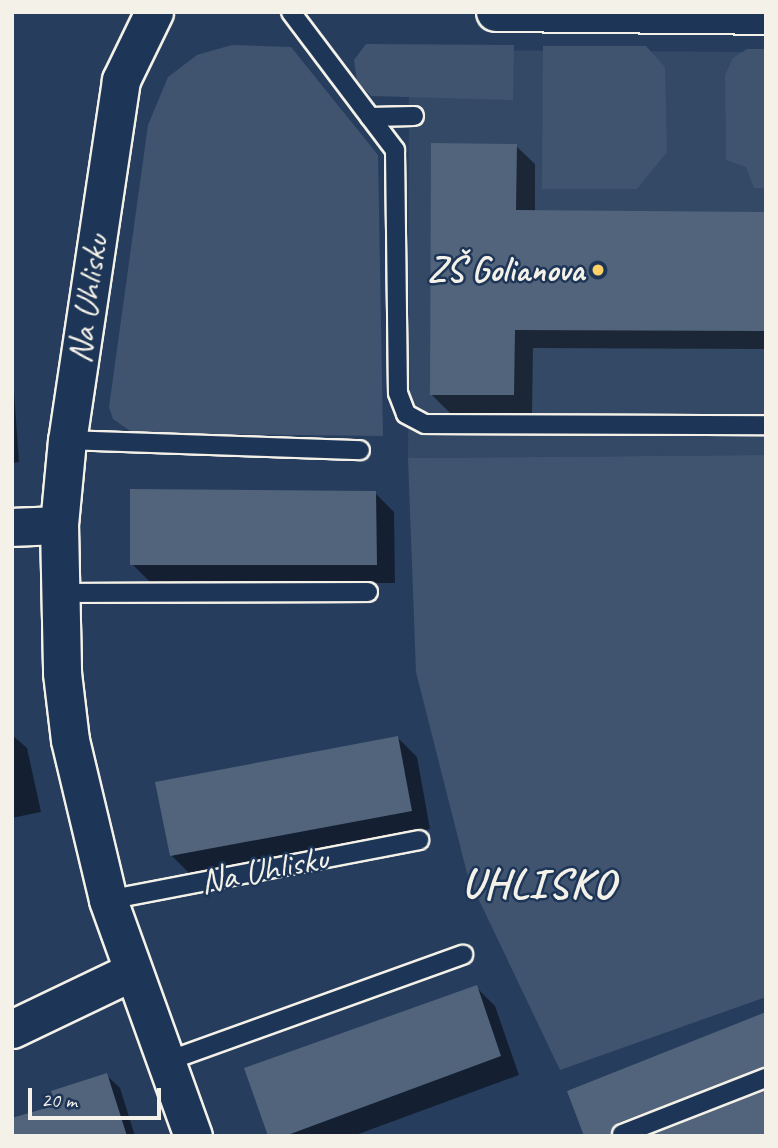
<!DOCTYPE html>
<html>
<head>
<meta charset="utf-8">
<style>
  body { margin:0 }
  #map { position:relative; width:778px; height:1148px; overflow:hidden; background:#263d5d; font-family:Caveat,sans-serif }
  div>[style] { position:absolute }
  .built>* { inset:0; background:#334966 }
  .green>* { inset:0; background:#40546f }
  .shadow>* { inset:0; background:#0007 }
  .building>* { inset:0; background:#52647b }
  .roads { filter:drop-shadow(2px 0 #f4f1e8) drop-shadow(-2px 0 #f4f1e8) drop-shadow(0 2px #f4f1e8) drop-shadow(0 -2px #f4f1e8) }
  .service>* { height:18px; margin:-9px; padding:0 9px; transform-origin:9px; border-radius:9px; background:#1d3557 }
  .minor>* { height:37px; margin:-18.5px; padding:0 18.5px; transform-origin:18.5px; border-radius:18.5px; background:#1d3557 }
  .tertiary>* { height:38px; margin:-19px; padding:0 19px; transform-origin:19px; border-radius:19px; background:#1d3557 }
  .dots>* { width:19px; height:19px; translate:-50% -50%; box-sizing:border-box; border:4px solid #1d3557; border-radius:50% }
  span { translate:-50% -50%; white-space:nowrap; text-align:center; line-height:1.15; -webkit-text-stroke:5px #1d3557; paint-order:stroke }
  .poi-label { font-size:35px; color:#f4f1e8; font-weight:700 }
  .right { translate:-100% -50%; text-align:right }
  .street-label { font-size:35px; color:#f4f1e8 }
  .district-label { font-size:42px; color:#f4f1e8; font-weight:700; letter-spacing:2px }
  .frame { position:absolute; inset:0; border:14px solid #f4f1e8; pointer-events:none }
  .scale { position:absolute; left:28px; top:1088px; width:133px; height:32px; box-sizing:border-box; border:4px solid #f4f1e8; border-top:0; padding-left:9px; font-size:21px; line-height:24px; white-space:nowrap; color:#f4f1e8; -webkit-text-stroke:5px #1d3557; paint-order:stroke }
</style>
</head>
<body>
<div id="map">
  <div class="built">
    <div style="clip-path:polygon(409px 50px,766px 52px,766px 455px,408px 458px)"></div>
  </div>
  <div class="green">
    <div style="clip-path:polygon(366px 44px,514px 45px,513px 100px,371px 96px,357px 81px,354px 60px)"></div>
    <div style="clip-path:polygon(232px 45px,291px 47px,378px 155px,383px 436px,133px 433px,113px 419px,109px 407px,148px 125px,168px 77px,197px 55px)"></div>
    <div style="clip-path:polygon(543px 46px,646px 46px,665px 67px,667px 152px,637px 189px,542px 189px)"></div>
    <div style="clip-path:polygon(747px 49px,766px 49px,766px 188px,754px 188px,746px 167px,726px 160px,725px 75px,733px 58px)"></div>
    <div style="clip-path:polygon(766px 455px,766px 997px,560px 1070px,468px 877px,416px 672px,408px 458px)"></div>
  </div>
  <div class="shadow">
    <div style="clip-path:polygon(516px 146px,535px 164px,535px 212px,766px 214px,766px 349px,533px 348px,532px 413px,450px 413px,431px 394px)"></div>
    <div style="clip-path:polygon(12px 364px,19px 462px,12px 463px)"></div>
    <div style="clip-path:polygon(375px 493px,394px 512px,395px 583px,151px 583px,132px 564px)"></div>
    <div style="clip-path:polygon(12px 735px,27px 748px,41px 812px,12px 818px)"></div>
    <div style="clip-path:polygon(398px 738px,417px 757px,430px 829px,190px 874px,172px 856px)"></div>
    <div style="clip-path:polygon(476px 987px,495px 1006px,519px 1075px,353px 1136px,270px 1136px)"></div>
    <div style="clip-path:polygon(766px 1014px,766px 1076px,621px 1133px,614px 1126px)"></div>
    <div style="clip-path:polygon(106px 1075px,120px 1088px,135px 1136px,33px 1136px,58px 1106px)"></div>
  </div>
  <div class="building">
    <div style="clip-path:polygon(431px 143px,517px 144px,516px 210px,766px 212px,766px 331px,515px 330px,514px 395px,430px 395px)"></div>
    <div style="clip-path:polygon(130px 489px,376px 491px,377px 565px,130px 565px)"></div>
    <div style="clip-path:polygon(398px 736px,412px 811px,170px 856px,155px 782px)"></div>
    <div style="clip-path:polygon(477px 985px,501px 1056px,285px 1136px,268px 1136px,244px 1068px)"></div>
    <div style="clip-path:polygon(766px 1012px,766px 1067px,618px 1123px,611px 1136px,584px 1136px,567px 1091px)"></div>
    <div style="clip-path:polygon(107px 1073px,127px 1136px,12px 1136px,12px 1118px,56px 1105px,51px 1091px)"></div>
    <div style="clip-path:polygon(766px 1090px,766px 1136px,649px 1136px)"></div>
  </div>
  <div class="roads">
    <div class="service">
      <div style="left:291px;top:12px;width:173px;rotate:53deg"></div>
      <div style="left:395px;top:150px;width:243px;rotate:89.3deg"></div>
      <div style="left:398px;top:393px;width:22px;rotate:69deg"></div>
      <div style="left:406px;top:414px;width:21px;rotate:28deg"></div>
      <div style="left:425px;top:424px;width:341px;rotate:0.2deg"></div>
      <div style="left:370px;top:117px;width:44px;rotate:-1.3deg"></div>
      <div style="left:67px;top:440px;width:293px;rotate:2deg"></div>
      <div style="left:61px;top:593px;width:307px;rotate:-0.2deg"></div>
      <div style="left:108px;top:900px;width:317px;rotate:-10.9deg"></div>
      <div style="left:165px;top:1062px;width:317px;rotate:-19.8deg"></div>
      <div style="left:622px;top:1134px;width:155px;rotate:-21.3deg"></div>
    </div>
    <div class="minor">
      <div style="left:154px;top:12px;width:76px;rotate:115.9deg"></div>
      <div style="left:121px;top:80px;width:364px;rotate:98.5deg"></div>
      <div style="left:67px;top:440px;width:85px;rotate:95.4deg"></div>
      <div style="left:59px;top:525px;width:148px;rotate:88.8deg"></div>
      <div style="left:62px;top:673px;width:67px;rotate:83.2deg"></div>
      <div style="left:70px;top:740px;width:164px;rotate:76.6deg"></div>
      <div style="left:108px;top:900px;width:251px;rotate:70.2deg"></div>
      <div style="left:12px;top:527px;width:47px;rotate:-2.4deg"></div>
      <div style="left:12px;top:1029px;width:132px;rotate:-25.6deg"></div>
    </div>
    <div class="tertiary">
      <div style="left:496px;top:12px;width:270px;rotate:0.6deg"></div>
    </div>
  </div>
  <div class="dots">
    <div style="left:598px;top:270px;background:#ffd166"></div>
  </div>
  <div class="poi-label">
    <span class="right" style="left:584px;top:270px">ZŠ Golianova</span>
  </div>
  <div class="street-label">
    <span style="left:88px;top:299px;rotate:-82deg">Na Uhlisku</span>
    <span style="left:264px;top:870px;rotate:-11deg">Na Uhlisku</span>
  </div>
  <div class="district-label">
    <span style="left:539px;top:884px">UHLISKO</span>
  </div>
  <div class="frame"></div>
  <div class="scale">20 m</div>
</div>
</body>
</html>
